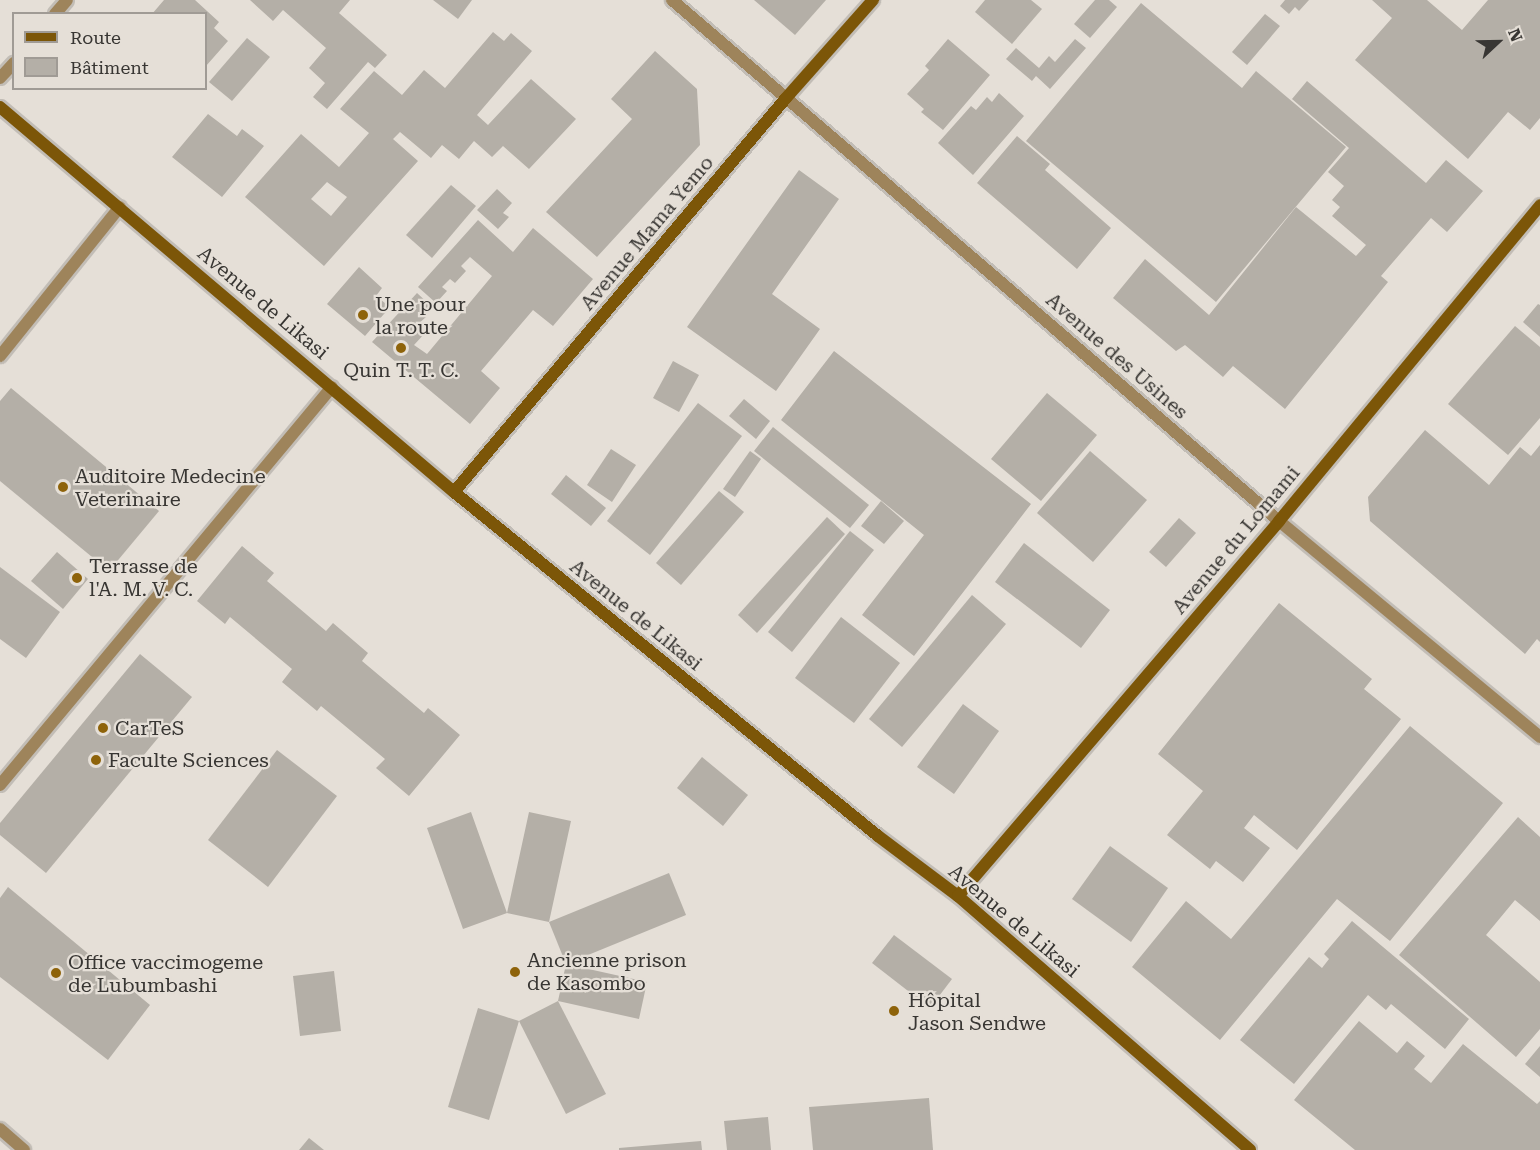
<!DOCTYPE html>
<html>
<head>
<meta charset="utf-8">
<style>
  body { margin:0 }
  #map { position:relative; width:1540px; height:1150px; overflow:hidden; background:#e5dfd7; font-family:"Roboto Serif",serif }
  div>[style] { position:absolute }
  .building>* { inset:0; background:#b4afa7 }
  .roads { filter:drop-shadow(2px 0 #c2bdb6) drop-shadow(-2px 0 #c2bdb6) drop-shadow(0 2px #c2bdb6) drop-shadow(0 -2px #c2bdb6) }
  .minor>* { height:12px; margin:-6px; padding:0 6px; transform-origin:6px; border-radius:6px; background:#9e845b }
  .secondary>* { height:12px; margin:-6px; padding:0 6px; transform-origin:6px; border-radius:6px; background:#7c5608 }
  .dots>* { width:16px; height:16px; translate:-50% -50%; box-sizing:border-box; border:3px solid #e5dfd7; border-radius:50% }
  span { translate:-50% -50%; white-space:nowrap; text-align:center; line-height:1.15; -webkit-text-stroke:4.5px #e5dfd7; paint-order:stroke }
  .street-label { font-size:20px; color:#383633 }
  .poi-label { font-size:20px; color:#383633 }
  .left { translate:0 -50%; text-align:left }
  .legend { position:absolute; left:12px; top:12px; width:195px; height:78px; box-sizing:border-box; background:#e5dfd7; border:2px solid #a09b95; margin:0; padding:8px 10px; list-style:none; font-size:18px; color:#383633 }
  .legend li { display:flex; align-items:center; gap:12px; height:30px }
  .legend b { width:30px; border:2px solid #a09b95 }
  .north { position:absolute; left:1468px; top:12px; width:60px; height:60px; -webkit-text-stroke:4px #e5dfd7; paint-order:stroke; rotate:68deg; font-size:16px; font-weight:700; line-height:24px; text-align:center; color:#383633 }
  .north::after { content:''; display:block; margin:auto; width:21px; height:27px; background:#383633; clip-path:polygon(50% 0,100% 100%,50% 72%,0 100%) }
</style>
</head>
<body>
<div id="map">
  <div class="building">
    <div style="clip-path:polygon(164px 0,195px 0,219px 22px,214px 28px,228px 41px,206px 66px,206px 14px,152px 14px)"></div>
    <div style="clip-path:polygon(250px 0,350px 0,339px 13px,387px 55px,375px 68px,368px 62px,327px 109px,313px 97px,325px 83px,309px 68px,326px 48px,283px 10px,273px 21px)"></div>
    <div style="clip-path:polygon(433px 0,472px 0,458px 19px)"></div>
    <div style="clip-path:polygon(754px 0,826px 0,795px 35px)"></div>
    <div style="clip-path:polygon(985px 0,1031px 0,1042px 9px,1012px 44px,975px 12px)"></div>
    <div style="clip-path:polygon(1095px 0,1109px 0,1117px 7px,1090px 38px,1074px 24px)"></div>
    <div style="clip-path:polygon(1285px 0,1309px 0,1299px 11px,1295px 7px,1289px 14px,1280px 6px)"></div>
    <div style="clip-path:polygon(1372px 0,1427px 0,1462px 30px,1488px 0,1540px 0,1540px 118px,1530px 130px,1508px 112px,1468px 159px,1355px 60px,1392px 18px)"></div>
    <div style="clip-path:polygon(1141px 3px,1242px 88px,1256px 71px,1346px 147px,1216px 302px,1026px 141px)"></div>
    <div style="clip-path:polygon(1265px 14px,1280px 26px,1247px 65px,1232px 52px)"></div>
    <div style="clip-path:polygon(evenodd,493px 32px,504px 41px,511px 33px,532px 51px,477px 115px,488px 125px,531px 79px,576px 119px,529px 169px,503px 146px,492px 157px,474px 141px,459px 159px,442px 145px,431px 158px,400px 132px,393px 139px,418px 161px,324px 266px,245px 197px,301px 134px,339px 167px,369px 133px,340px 109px,374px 71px,402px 95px,424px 70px,445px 88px,493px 32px,327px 182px,347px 197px,331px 216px,311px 199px,327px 182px)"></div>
    <div style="clip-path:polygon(247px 38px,270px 57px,232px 101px,209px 82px)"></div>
    <div style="clip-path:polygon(948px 39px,990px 75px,943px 130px,921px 112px,924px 109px,907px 94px,929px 70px,925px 66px)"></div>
    <div style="clip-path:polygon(1075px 39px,1086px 48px,1050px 89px,1036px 76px,1032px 81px,1006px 59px,1016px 48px,1039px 68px,1049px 56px,1055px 62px)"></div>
    <div style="clip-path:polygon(655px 51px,697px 89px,700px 145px,597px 257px,546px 212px,632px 119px,611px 99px)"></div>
    <div style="clip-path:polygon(1307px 81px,1426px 183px,1446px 160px,1483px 191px,1447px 232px,1431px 218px,1381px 276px,1388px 282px,1285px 409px,1233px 366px,1223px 377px,1185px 345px,1176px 351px,1113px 298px,1145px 259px,1209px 315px,1296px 207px,1356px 256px,1366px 245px,1332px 216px,1340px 207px,1332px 200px,1344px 186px,1328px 172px,1349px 148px,1292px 99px)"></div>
    <div style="clip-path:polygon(999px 93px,1024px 116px,973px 175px,938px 143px,971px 106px,976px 110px,987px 97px,992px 102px)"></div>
    <div style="clip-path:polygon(208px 114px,237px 136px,242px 129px,264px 146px,222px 197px,172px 157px)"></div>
    <div style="clip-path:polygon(1017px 136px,1050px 164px,1045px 170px,1111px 228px,1077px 269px,977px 183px)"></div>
    <div style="clip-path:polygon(799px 170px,839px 199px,772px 294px,820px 329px,776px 391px,687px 327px)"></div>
    <div style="clip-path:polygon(451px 185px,476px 206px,432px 258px,406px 235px)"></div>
    <div style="clip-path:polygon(497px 189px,512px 203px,503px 213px,509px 217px,498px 229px,477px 210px)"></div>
    <div style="clip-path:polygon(478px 220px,513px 252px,533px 228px,593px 279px,553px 326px,533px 310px,481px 371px,500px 388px,470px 424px,372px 342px,417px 293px,430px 305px,422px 314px,426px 317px,417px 325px,426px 332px,414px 345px,427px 354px,492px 276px,470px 257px,461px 266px,466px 271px,455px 283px,450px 279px,442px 287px,447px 291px,436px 303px,418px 287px)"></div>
    <div style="clip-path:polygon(359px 267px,382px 288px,376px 296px,390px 307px,365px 336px,327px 304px)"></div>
    <div style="clip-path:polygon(1538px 304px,1540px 305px,1540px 337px,1523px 322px)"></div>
    <div style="clip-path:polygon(1515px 326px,1540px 347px,1540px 418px,1508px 455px,1448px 404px)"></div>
    <div style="clip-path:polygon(834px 351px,1031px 504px,914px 656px,862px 615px,924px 535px,781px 420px)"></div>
    <div style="clip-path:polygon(673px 361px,699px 375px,679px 412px,653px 398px)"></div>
    <div style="clip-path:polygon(11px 388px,159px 511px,109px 571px,0 481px,0 401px)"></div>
    <div style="clip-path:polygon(1047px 393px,1097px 435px,1041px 501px,991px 459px)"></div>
    <div style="clip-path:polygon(744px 399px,770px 421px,756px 439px,729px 416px)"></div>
    <div style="clip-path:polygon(698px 403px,742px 436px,650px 555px,607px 521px)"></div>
    <div style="clip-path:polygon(773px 427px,869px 505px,850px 528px,754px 451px)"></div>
    <div style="clip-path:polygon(1425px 430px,1489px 485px,1520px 447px,1531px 456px,1540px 445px,1540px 642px,1537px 639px,1525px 654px,1370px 521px,1368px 497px)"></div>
    <div style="clip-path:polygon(611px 449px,636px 465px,612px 502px,587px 485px)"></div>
    <div style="clip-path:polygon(750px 451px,761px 459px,735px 497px,723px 489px)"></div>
    <div style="clip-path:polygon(1090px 451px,1147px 500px,1093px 562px,1037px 513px)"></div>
    <div style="clip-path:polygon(566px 475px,606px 508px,591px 526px,551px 494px)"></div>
    <div style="clip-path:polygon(719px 491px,744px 512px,681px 585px,656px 563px)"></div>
    <div style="clip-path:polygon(881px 501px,904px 521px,884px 544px,861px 526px)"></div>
    <div style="clip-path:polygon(827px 517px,845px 534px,757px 633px,738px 615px)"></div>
    <div style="clip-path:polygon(1179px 518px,1196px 533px,1166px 567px,1149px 552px)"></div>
    <div style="clip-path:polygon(850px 531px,874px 550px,792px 652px,768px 632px)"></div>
    <div style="clip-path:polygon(1024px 543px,1110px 610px,1081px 648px,995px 582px)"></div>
    <div style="clip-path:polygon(242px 546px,274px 573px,267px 581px,326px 631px,333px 623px,368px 653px,362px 661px,424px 713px,428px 708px,460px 735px,409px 796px,376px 768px,385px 759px,321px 706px,317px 711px,282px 682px,292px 669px,230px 617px,225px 624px,197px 601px)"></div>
    <div style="clip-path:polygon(57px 552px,88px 579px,63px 609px,31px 581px)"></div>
    <div style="clip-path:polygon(0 567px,60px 612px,26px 658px,0 639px)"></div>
    <div style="clip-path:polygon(972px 595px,1006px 624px,902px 747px,869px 719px)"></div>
    <div style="clip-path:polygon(1279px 603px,1372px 679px,1364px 689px,1401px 719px,1297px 850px,1254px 815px,1244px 828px,1270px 848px,1243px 882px,1216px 861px,1210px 869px,1167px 835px,1203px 791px,1158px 754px)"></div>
    <div style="clip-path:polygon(841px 617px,900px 663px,854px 723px,795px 678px)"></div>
    <div style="clip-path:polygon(140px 654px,192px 697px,46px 873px,0 835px,0 823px)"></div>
    <div style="clip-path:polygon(963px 704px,999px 731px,954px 794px,917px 767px)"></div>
    <div style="clip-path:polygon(1410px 726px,1503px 803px,1390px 941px,1337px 899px,1220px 1040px,1132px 967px,1186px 901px,1231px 939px)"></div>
    <div style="clip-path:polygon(277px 750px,337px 796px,268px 887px,208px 840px)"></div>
    <div style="clip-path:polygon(702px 757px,748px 795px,723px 826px,677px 788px)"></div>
    <div style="clip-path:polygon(471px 812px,507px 913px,529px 812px,571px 821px,549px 922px,507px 913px,463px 929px,427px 828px)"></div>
    <div style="clip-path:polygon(1518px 817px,1540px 837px,1540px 921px,1515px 900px,1486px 935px,1540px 982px,1540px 1029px,1516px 1057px,1399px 955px)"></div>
    <div style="clip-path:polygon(1110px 846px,1168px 888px,1131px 942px,1072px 899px)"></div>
    <div style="clip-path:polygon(669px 873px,686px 915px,566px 964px,549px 922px)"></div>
    <div style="clip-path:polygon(8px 887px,150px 1005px,108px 1060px,0 977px,0 898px)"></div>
    <div style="clip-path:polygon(1352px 921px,1469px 1019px,1445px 1049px,1391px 1004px,1386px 1010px,1368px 995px,1294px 1084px,1240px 1040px,1309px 957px,1322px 968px,1329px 959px,1324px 954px)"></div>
    <div style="clip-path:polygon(894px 935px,952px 979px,930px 1008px,872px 963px)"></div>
    <div style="clip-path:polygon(566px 964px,647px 982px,639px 1019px,558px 1001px)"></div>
    <div style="clip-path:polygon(334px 971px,341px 1031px,300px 1036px,293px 976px)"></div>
    <div style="clip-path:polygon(558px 1001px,606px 1094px,566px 1114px,519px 1021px)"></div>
    <div style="clip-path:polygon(478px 1008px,519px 1021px,489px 1120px,448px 1107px)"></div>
    <div style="clip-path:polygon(1359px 1021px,1397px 1053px,1407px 1041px,1425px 1056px,1414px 1069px,1431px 1083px,1463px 1044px,1537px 1104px,1540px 1101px,1540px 1150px,1355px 1150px,1294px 1100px)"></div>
    <div style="clip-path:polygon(1540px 1046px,1540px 1077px,1525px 1064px)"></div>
    <div style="clip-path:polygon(929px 1098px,933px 1150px,813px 1150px,809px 1107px)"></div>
    <div style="clip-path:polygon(768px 1117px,771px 1150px,727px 1150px,724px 1121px)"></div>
    <div style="clip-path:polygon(309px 1138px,324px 1150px,299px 1150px)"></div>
    <div style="clip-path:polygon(701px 1141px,702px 1150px,619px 1150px,619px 1148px)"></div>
  </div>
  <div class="roads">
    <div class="minor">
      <div style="left:672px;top:0;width:800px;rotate:40.64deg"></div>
      <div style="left:1279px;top:521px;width:339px;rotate:39.6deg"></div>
      <div style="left:55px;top:14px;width:18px;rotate:-49deg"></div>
      <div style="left:0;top:78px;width:21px;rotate:-47deg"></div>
      <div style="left:0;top:356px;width:191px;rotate:-51.2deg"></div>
      <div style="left:0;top:785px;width:518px;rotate:-50.17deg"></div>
      <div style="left:0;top:1129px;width:32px;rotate:41deg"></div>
    </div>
    <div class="secondary">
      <div style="left:0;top:107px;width:595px;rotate:40.3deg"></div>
      <div style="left:454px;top:492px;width:546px;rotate:39.05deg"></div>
      <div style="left:878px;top:836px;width:100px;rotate:36.9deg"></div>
      <div style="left:958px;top:896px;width:387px;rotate:41deg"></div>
      <div style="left:454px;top:492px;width:515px;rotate:-49.88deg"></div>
      <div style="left:786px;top:98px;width:131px;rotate:-48.4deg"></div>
      <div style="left:958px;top:896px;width:494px;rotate:-49.4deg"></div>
      <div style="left:1279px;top:521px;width:410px;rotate:-50.4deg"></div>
    </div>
  </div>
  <div class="dots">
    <div style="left:363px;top:315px;background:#8e630a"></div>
    <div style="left:401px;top:348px;background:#8e630a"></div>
    <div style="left:63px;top:487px;background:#8e630a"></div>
    <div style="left:77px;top:578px;background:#8e630a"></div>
    <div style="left:103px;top:728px;background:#8e630a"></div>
    <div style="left:96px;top:760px;background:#8e630a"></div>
    <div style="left:515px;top:972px;background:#8e630a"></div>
    <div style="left:56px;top:973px;background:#8e630a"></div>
    <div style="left:894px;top:1011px;background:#8e630a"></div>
  </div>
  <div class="street-label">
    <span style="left:647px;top:233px;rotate:-50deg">Avenue Mama Yemo</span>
    <span style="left:263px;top:303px;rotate:40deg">Avenue de Likasi</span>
    <span style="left:1117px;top:356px;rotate:41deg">Avenue des Usines</span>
    <span style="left:1236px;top:540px;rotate:-50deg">Avenue du Lomami</span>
    <span style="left:636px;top:615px;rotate:39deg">Avenue de Likasi</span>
    <span style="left:1014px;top:921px;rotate:40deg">Avenue de Likasi</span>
  </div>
  <div class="poi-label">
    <span class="left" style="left:375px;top:316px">Une pour<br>la route</span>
    <span style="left:401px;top:370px">Quin T. T. C.</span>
    <span class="left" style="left:75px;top:488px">Auditoire Medecine<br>Veterinaire</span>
    <span class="left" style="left:89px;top:578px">Terrasse de<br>l'A. M. V. C.</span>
    <span class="left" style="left:115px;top:728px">CarTeS</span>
    <span class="left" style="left:108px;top:760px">Faculte Sciences</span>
    <span class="left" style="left:527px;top:972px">Ancienne prison<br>de Kasombo</span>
    <span class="left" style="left:68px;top:974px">Office vaccimogeme<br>de Lubumbashi</span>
    <span class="left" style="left:908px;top:1012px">Hôpital<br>Jason Sendwe</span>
  </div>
  <ul class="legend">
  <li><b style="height:8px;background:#7c5608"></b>Route</li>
  <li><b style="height:16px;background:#b4afa7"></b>Bâtiment</li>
  </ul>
  <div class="north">N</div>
</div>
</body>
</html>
